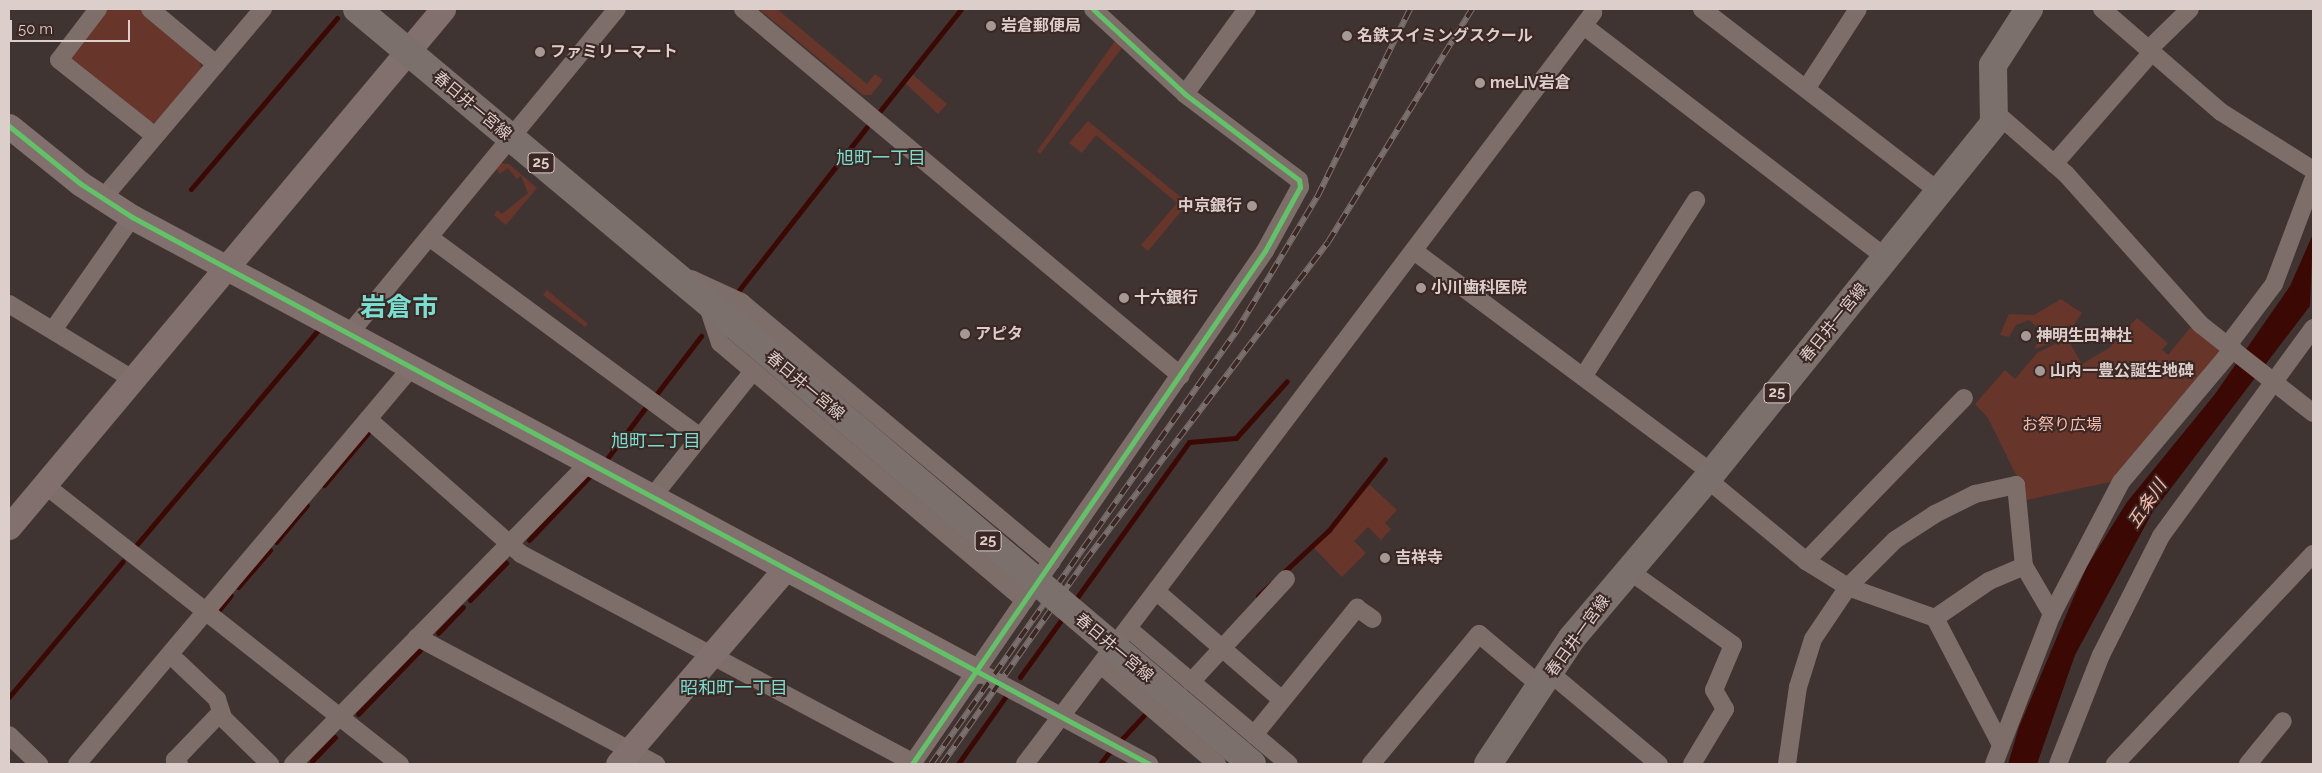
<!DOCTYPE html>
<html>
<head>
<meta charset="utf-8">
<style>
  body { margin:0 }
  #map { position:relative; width:2322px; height:773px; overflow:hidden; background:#403432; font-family:Raleway,"Noto Sans JP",sans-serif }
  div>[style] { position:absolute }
  .green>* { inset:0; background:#673529 }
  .water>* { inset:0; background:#3b0804 }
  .stream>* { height:5px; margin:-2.5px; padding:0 2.5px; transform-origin:2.5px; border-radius:2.5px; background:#3b0804 }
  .street>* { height:18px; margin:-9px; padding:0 9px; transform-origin:9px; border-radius:9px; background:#7e6e6a }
  .secondary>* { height:25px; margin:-12.5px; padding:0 12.5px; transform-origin:12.5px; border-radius:12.5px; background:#81706d }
  .primary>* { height:28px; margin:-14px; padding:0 14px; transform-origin:14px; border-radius:14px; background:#7c706c }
  .rail>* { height:5.5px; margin-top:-2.75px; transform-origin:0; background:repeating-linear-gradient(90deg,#3b2723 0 11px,#7c706e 0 22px); box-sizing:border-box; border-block:1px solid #7c706e }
  .primary-bridge>* { height:28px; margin:-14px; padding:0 14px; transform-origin:14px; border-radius:14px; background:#7c706c }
  .cycleway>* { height:5px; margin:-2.5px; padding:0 2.5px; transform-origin:2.5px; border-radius:2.5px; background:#61c268 }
  .dots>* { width:14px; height:14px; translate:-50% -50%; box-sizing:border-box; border:2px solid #3b2723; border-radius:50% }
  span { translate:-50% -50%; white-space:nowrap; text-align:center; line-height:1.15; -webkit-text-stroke:4px #3b2723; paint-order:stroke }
  .shield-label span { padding:1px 4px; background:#3b2723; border:1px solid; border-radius:4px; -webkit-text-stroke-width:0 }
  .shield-label { font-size:15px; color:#dccecb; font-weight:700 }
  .poi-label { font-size:16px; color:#dccecb; font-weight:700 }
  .left { translate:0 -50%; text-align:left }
  .right { translate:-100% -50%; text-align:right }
  .street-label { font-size:16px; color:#dccecb }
  .park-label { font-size:16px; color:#f6bdaf }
  .neighbourhood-label { font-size:18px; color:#76dfd1 }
  .water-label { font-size:18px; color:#f4bbad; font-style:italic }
  .town-label { font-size:26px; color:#76dfd1; font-weight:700 }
  .frame { position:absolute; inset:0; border:10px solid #dccecb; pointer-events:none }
  .scale { position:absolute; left:10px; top:20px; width:120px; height:22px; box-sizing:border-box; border:2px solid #dccecb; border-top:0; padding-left:6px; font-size:15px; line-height:18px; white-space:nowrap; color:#dccecb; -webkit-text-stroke:4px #3b2723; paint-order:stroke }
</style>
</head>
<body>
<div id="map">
  <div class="green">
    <div style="clip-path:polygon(105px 9px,142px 9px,200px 60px,201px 70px,158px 121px,150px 123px,72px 63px,70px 54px)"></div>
    <div style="clip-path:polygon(759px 9px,777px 9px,867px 84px,875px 74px,883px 80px,871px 95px,863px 95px)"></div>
    <div style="clip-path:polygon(1115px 41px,1122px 48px,1040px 154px,1037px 151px)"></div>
    <div style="clip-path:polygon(912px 74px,947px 104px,938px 114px,905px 83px)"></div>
    <div style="clip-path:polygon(1088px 121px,1188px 203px,1148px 251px,1141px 245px,1177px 203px,1096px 135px,1082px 153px,1069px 143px)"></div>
    <div style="clip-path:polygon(501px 163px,509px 164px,537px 188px,506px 225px,494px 215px,497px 210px,502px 214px,528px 193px,521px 176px,517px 179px,508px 168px,500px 174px,496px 169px)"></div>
    <div style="clip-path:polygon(547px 290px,588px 324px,585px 327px,543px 295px)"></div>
    <div style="clip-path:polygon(2061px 299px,2082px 313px,2066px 336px,2035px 349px,2040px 330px,2029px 320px,2016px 325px,2009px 337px,2000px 335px,2009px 314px,2034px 315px)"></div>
    <div style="clip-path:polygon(2137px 318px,2168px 343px,2162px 350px,2168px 355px,2190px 328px,2197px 327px,2223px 348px,2115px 481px,2022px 501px,2021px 485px,1988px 418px,1975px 404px,2005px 370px,2015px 379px,2037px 353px,2067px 338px,2082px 364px,2109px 348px)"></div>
    <div style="clip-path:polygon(1370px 485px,1397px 510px,1385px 523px,1391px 529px,1381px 540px,1368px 527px,1354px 541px,1366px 553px,1342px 577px,1312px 546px)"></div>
  </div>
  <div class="water">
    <div style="clip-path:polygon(2313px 234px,2310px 306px,2152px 513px,2075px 655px,2037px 764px,2008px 764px,2019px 727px,2086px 568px,2127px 502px,2215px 394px,2290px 286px)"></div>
  </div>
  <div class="stream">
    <div style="left:880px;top:111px;width:130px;rotate:-51.5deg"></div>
    <div style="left:191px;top:189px;width:225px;rotate:-49.5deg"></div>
    <div style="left:739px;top:290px;width:207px;rotate:-51.9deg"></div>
    <div style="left:655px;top:396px;width:76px;rotate:-52.5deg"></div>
    <div style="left:606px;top:460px;width:66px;rotate:-53deg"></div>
    <div style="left:324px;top:485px;width:68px;rotate:-49.8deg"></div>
    <div style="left:529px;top:540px;width:90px;rotate:-46.4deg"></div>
    <div style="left:276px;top:542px;width:48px;rotate:-50deg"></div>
    <div style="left:133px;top:549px;width:285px;rotate:-49.8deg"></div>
    <div style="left:238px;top:587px;width:49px;rotate:-49.1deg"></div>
    <div style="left:1258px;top:596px;width:97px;rotate:-42.9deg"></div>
    <div style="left:1329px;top:530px;width:90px;rotate:-51.7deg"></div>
    <div style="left:470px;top:600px;width:52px;rotate:-45.8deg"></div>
    <div style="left:1073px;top:603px;width:198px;rotate:-54.2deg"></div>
    <div style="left:1189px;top:442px;width:47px;rotate:-4.9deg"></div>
    <div style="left:1236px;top:438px;width:76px;rotate:-48.2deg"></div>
    <div style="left:216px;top:614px;width:24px;rotate:-52deg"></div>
    <div style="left:438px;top:633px;width:36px;rotate:-46deg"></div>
    <div style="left:1020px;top:677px;width:75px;rotate:-54.2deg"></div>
    <div style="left:9px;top:697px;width:177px;rotate:-50deg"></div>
    <div style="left:358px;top:714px;width:92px;rotate:-45.9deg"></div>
    <div style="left:1120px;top:741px;width:35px;rotate:-47deg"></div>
    <div style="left:312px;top:761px;width:33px;rotate:-46deg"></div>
    <div style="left:958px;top:764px;width:83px;rotate:-54.8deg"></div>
    <div style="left:1100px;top:764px;width:16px;rotate:-52deg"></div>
  </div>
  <div class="street">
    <div style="left:98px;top:9px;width:64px;rotate:127.4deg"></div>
    <div style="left:59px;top:60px;width:122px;rotate:38.4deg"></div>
    <div style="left:150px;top:9px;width:86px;rotate:39.8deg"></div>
    <div style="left:743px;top:9px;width:571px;rotate:39.96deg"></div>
    <div style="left:1702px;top:9px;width:300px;rotate:37.6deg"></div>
    <div style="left:2102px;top:9px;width:157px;rotate:40.9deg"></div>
    <div style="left:2221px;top:112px;width:109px;rotate:32.2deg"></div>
    <div style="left:1584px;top:26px;width:381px;rotate:37.5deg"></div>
    <div style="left:2149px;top:49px;width:57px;rotate:-44.3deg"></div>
    <div style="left:1806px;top:89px;width:95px;rotate:-57deg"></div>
    <div style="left:1185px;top:94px;width:105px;rotate:-53.9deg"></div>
    <div style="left:1996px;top:113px;width:93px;rotate:41.1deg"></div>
    <div style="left:2066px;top:174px;width:201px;rotate:48.2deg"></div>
    <div style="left:2200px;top:324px;width:144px;rotate:38.2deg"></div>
    <div style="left:2054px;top:164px;width:149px;rotate:-48.8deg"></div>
    <div style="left:103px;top:198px;width:248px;rotate:-49.8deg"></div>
    <div style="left:429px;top:237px;width:337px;rotate:36.4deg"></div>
    <div style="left:1414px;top:251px;width:372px;rotate:36.7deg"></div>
    <div style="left:691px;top:279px;width:55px;rotate:24.7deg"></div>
    <div style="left:741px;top:302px;width:405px;rotate:39.9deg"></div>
    <div style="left:9px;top:304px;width:146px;rotate:31.3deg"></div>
    <div style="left:707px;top:304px;width:41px;rotate:71.6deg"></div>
    <div style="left:720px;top:343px;width:399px;rotate:40.2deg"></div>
    <div style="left:53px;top:330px;width:138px;rotate:-55deg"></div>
    <div style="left:349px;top:334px;width:421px;rotate:-50.5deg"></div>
    <div style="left:2228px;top:345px;width:76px;rotate:-53deg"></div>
    <div style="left:2274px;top:284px;width:111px;rotate:-69.4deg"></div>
    <div style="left:1583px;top:377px;width:210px;rotate:-57.4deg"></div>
    <div style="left:368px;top:419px;width:204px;rotate:41.4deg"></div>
    <div style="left:521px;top:554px;width:445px;rotate:28deg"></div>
    <div style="left:1707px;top:479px;width:129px;rotate:39.6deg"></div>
    <div style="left:1806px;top:561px;width:49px;rotate:31.8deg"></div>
    <div style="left:1848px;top:587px;width:92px;rotate:19.6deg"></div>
    <div style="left:1935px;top:618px;width:141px;rotate:62.5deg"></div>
    <div style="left:45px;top:485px;width:452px;rotate:38.2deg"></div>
    <div style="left:653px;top:496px;width:160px;rotate:-51.3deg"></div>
    <div style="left:1806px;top:561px;width:227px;rotate:-45.9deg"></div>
    <div style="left:1628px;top:570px;width:129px;rotate:35.5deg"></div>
    <div style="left:1733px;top:645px;width:49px;rotate:112.9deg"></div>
    <div style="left:1714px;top:690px;width:22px;rotate:60deg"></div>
    <div style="left:1725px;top:709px;width:64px;rotate:121deg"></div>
    <div style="left:1157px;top:592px;width:165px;rotate:40.8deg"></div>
    <div style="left:1935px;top:618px;width:65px;rotate:-34.4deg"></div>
    <div style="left:1989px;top:581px;width:38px;rotate:-23deg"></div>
    <div style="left:1129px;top:629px;width:209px;rotate:40.2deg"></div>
    <div style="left:417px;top:637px;width:271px;rotate:28deg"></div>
    <div style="left:178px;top:662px;width:54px;rotate:43.5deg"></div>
    <div style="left:217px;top:699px;width:20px;rotate:72deg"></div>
    <div style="left:223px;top:718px;width:66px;rotate:44.4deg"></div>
    <div style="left:1101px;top:665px;width:153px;rotate:40.5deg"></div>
    <div style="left:977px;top:671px;width:196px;rotate:28.4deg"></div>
    <div style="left:1550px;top:673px;width:142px;rotate:39.9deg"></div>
    <div style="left:1191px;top:682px;width:140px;rotate:-47.3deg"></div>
    <div style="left:9px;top:735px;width:42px;rotate:44deg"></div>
    <div style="left:1254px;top:735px;width:164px;rotate:-51deg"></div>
    <div style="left:1357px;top:608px;width:19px;rotate:35deg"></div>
    <div style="left:77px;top:764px;width:518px;rotate:-49.85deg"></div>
    <div style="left:179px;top:764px;width:6px;rotate:-135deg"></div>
    <div style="left:175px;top:760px;width:66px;rotate:-46.2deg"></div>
    <div style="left:293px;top:764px;width:422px;rotate:-45.5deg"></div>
    <div style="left:912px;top:764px;width:623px;rotate:-55.47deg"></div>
    <div style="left:1265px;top:251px;width:73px;rotate:-61.3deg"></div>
    <div style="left:1300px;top:187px;width:7px;rotate:-98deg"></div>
    <div style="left:1299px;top:180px;width:143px;rotate:-143deg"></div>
    <div style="left:1185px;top:94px;width:125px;rotate:-137.3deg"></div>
    <div style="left:1025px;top:764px;width:942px;rotate:-52.9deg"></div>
    <div style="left:1371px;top:764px;width:169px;rotate:-50.3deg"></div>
    <div style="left:1479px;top:634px;width:81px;rotate:40deg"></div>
    <div style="left:1787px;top:764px;width:78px;rotate:-81.9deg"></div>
    <div style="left:1798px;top:687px;width:50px;rotate:-72.6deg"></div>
    <div style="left:1813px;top:639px;width:63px;rotate:-56.1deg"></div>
    <div style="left:1848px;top:587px;width:66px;rotate:-45deg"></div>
    <div style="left:1895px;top:540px;width:48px;rotate:-33deg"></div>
    <div style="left:1935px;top:514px;width:45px;rotate:-26.6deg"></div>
    <div style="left:1975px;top:494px;width:42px;rotate:-12.4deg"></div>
    <div style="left:2016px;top:485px;width:81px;rotate:84.4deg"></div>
    <div style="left:2024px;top:566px;width:56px;rotate:59.7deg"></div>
    <div style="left:1994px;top:764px;width:161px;rotate:-68.9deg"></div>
    <div style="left:2052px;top:614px;width:149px;rotate:-62.4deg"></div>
    <div style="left:2121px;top:482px;width:174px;rotate:-49.9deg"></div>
    <div style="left:2058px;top:764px;width:117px;rotate:-68.5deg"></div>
    <div style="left:2101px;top:655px;width:133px;rotate:-63.2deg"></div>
    <div style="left:2161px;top:536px;width:258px;rotate:-53.8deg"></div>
    <div style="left:2115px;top:764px;width:289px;rotate:-46.7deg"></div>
    <div style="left:2248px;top:764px;width:55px;rotate:-50.9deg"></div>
  </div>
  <div class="secondary">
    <div style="left:9px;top:126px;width:92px;rotate:38.9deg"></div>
    <div style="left:81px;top:184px;width:61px;rotate:32.9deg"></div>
    <div style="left:132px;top:217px;width:959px;rotate:28.25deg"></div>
    <div style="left:9px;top:527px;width:676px;rotate:-50.04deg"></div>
    <div style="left:618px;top:764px;width:258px;rotate:-49.4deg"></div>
  </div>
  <div class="primary">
    <div style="left:357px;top:9px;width:480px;rotate:39.9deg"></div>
    <div style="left:1488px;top:764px;width:151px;rotate:-56.3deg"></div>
    <div style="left:1572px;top:638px;width:216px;rotate:-49.7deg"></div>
    <div style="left:1712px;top:473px;width:449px;rotate:-51.1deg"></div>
    <div style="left:1994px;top:123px;width:58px;rotate:-91deg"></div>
    <div style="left:1993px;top:65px;width:67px;rotate:-57.3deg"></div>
  </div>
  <div class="rail">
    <div style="left:931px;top:764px;width:531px;rotate:-54.81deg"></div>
    <div style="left:1237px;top:330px;width:155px;rotate:-59deg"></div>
    <div style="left:1317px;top:197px;width:210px;rotate:-63.7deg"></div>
    <div style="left:942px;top:764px;width:248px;rotate:-54.8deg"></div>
    <div style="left:1085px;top:561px;width:401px;rotate:-52.7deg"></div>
    <div style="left:1328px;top:242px;width:274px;rotate:-58.3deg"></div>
  </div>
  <div class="primary-bridge">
    <div style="left:725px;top:317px;width:691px;rotate:40.3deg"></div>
  </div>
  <div class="cycleway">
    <div style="left:9px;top:126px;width:92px;rotate:38.9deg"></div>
    <div style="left:81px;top:184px;width:61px;rotate:32.9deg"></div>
    <div style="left:132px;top:217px;width:1155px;rotate:28.27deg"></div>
    <div style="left:912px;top:764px;width:623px;rotate:-55.47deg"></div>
    <div style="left:1265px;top:251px;width:73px;rotate:-61.3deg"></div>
    <div style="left:1300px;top:187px;width:7px;rotate:-98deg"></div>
    <div style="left:1299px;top:180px;width:143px;rotate:-143deg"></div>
    <div style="left:1185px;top:94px;width:125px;rotate:-137.3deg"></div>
  </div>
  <div class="dots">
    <div style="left:991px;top:26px;background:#a59895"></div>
    <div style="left:1347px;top:36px;background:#a59895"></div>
    <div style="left:540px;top:52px;background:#a59895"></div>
    <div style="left:1480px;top:83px;background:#a59895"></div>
    <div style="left:1252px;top:206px;background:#a59895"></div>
    <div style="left:1421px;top:288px;background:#a59895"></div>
    <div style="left:1124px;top:298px;background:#a59895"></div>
    <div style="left:965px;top:334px;background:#a59895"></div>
    <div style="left:2026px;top:336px;background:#a59895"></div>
    <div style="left:2040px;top:371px;background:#a59895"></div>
    <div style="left:1385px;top:558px;background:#a59895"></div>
  </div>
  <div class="shield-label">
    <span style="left:541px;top:163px">25</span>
    <span style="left:1777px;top:393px">25</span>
    <span style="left:988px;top:541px">25</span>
  </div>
  <div class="poi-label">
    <span class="left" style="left:1001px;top:26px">岩倉郵便局</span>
    <span class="left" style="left:1357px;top:36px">名鉄スイミングスクール</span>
    <span class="left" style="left:550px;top:52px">ファミリーマート</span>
    <span class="left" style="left:1490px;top:83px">meLiV岩倉</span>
    <span class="right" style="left:1242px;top:206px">中京銀行</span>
    <span class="left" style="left:1431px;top:288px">小川歯科医院</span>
    <span class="left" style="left:1134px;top:298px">十六銀行</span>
    <span class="left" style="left:975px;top:334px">アピタ</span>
    <span class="left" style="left:2036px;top:336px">神明生田神社</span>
    <span class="left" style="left:2050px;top:371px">山内一豊公誕生地碑</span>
    <span class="left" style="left:1395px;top:558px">吉祥寺</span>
  </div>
  <div class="street-label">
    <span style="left:472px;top:106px;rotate:40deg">春日井一宮線</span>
    <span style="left:1834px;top:323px;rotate:-51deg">春日井一宮線</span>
    <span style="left:805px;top:386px;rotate:40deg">春日井一宮線</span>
    <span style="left:1578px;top:636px;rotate:-54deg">春日井一宮線</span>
    <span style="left:1114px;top:648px;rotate:40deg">春日井一宮線</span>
  </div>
  <div class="park-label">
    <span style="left:2062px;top:425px">お祭り広場</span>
  </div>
  <div class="neighbourhood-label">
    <span style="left:881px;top:158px">旭町一丁目</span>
    <span style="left:656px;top:441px">旭町二丁目</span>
    <span style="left:734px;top:688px">昭和町一丁目</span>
  </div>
  <div class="water-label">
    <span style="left:2147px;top:504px;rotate:-56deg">五条川</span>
  </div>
  <div class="town-label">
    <span style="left:399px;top:308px">岩倉市</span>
  </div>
  <div class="frame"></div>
  <div class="scale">50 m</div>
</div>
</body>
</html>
